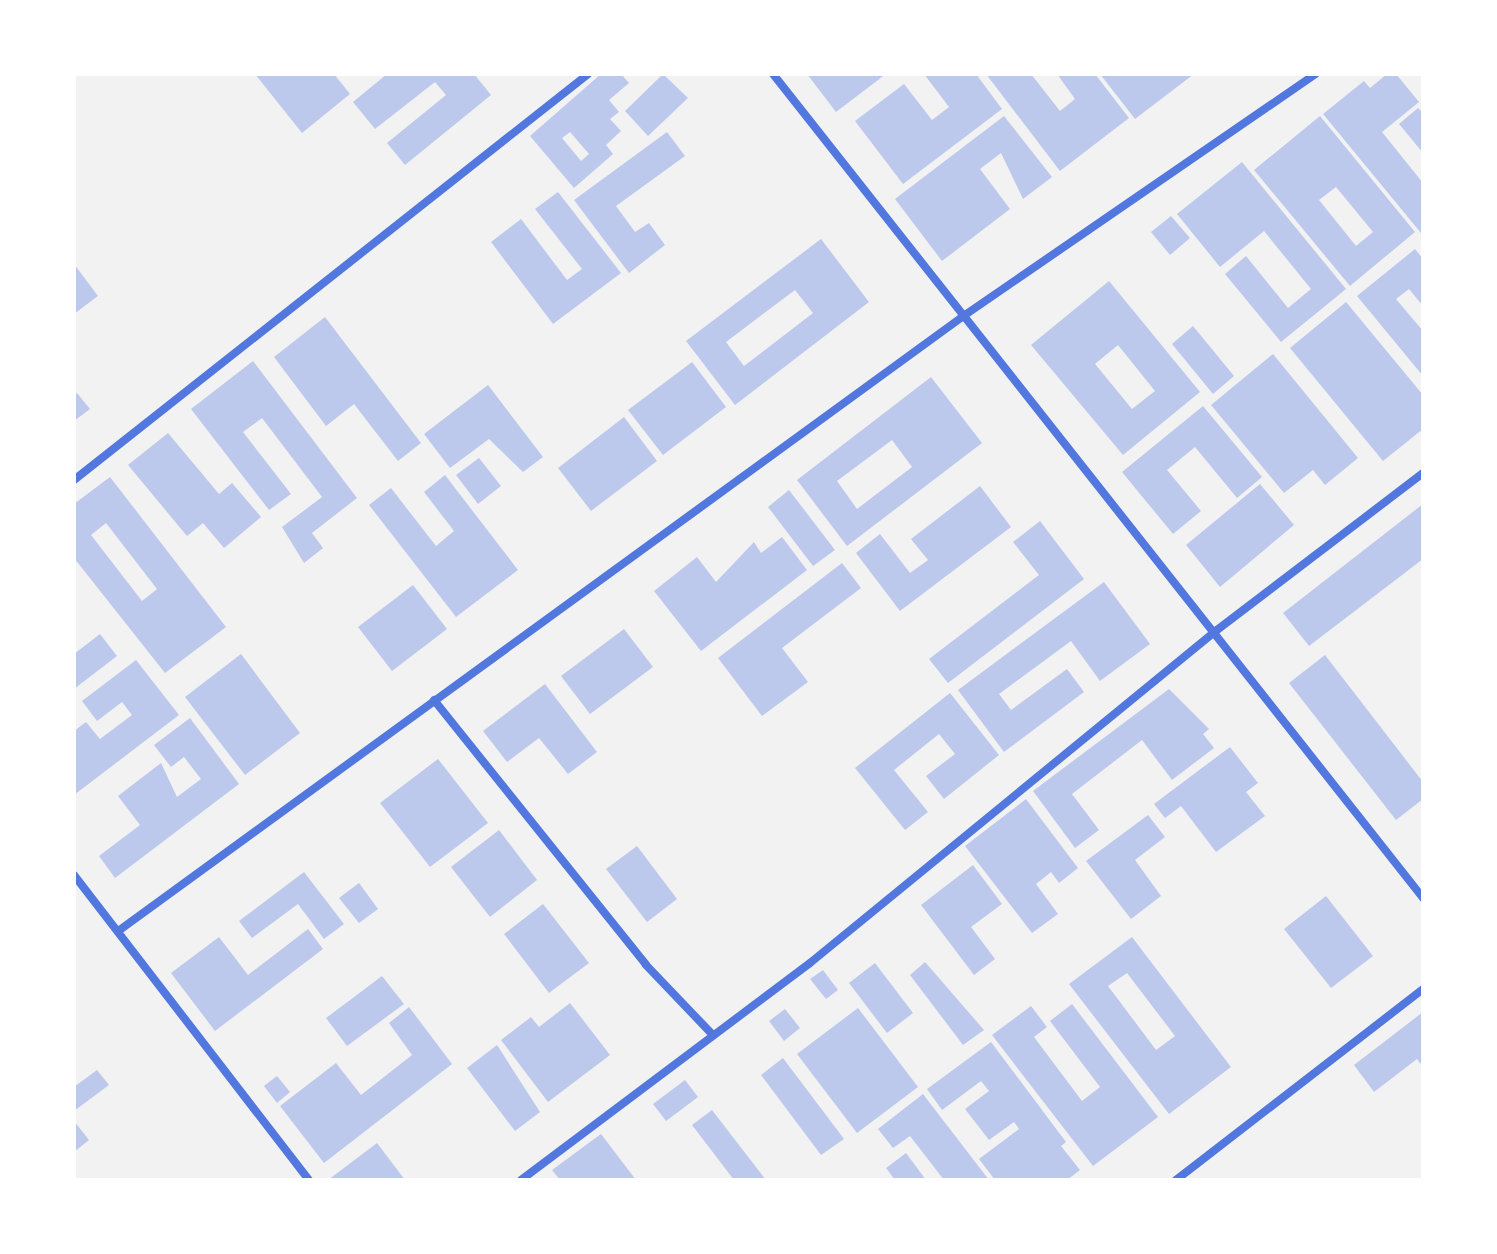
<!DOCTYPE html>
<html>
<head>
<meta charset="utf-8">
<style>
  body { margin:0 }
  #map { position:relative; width:1497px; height:1254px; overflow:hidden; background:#f2f2f2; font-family:"DejaVu Sans",sans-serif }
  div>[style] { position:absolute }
  .building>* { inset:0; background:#bdc9ec }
  .minor>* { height:8px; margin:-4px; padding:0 4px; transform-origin:4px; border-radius:4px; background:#5277de }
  span { translate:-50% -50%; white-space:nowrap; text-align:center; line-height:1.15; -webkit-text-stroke:6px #fff; paint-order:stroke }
  .frame { position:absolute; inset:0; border:76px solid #fff; pointer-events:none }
</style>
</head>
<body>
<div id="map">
  <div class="building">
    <div style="clip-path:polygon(255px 74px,334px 74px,350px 94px,302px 133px)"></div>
    <div style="clip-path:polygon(387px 74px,474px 74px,491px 95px,405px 165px,387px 143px,446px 95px,435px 82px,375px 129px,353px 102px)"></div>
    <div style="clip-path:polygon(evenodd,601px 74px,621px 74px,629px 83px,609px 100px,619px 112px,610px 119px,621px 131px,606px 145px,613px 154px,574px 188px,530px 136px,601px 74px,570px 132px,589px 154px,581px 161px,562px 138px,570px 132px)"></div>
    <div style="clip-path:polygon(663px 74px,688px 98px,648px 136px,625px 111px)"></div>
    <div style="clip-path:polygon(807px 74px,886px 74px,836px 112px)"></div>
    <div style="clip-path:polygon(924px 74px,976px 74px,1002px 109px,903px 184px,855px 121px,904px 84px,932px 120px,949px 107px)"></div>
    <div style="clip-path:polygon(986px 74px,1031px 74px,1060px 111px,1075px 99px,1057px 74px,1095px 74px,1129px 118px,1060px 171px)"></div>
    <div style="clip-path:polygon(1100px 74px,1194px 74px,1135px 119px)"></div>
    <div style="clip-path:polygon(1387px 74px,1396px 74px,1419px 102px,1382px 132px,1423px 183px,1421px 233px,1323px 114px,1364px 81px,1370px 88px)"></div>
    <div style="clip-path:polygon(1418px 108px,1423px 113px,1423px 153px,1399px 124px)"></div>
    <div style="clip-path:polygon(1004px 116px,1052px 177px,1023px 199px,1001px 153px,980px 169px,1010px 209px,942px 261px,895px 199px)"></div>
    <div style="clip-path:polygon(evenodd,1320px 116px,1415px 232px,1350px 286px,1254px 170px,1320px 116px,1336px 187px,1373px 232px,1356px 246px,1319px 200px,1336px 187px)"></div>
    <div style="clip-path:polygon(667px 132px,685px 156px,616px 206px,635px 232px,649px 223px,665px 245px,629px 273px,574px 200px)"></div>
    <div style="clip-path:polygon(1242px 162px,1346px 289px,1281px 342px,1225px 274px,1246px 256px,1288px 308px,1311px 289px,1264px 231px,1220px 267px,1177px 214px)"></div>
    <div style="clip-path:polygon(558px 192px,621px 273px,553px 324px,491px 242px,521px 219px,567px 280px,582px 269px,535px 209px)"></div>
    <div style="clip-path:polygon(1171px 216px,1190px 238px,1170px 255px,1151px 232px)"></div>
    <div style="clip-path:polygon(evenodd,821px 239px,869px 302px,735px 405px,686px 341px,821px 239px,795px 290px,813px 313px,744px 366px,726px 342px,795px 290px)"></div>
    <div style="clip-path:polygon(1415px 249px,1423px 259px,1423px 306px,1409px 289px,1396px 299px,1423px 331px,1423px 376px,1357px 296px)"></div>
    <div style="clip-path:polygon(74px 264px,98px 296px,74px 314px)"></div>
    <div style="clip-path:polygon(evenodd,1109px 281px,1200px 392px,1123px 455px,1031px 345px,1109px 281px,1118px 345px,1155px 391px,1132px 409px,1095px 364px,1118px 345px)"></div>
    <div style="clip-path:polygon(1346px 302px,1423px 395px,1423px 429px,1383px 461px,1290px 348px)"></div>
    <div style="clip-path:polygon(325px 317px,421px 443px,398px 461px,354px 404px,326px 426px,274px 357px)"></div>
    <div style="clip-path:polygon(1193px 326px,1234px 376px,1213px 394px,1172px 344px)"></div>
    <div style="clip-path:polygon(1273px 354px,1358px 458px,1325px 485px,1313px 470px,1284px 493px,1211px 405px)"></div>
    <div style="clip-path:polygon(253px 361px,357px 498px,312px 533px,323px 548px,304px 563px,282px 527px,322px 497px,262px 418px,243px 432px,291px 494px,269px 510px,191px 409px)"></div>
    <div style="clip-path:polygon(692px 362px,726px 407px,663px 455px,628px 410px)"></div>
    <div style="clip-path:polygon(evenodd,931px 377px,982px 443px,847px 546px,797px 480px,931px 377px,892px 440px,912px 467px,857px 509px,837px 481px,892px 440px)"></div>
    <div style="clip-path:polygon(488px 385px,543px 457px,523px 472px,489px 439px,450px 468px,424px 434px)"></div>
    <div style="clip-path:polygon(77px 393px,90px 409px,74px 421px,74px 395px)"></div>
    <div style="clip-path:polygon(1203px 406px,1262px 477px,1237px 498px,1195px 447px,1167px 470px,1201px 511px,1173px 534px,1122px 472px)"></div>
    <div style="clip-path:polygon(624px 417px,657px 461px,591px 511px,558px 468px)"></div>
    <div style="clip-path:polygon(168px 433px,219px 494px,232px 483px,261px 517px,224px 548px,203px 523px,187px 536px,128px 465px)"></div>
    <div style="clip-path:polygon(479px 458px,501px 486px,478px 504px,456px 475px)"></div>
    <div style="clip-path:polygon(445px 475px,518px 570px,456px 617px,369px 505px,391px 488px,436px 546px,454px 531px,424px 492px)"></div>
    <div style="clip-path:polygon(evenodd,110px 477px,226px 627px,165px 673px,74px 558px,74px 504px,110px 477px,106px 523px,157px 589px,142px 601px,91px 535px,106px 523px)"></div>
    <div style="clip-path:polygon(1260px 484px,1294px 525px,1220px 587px,1186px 545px)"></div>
    <div style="clip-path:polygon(980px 486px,1011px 527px,900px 611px,856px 553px,880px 534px,910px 573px,928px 560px,911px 539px)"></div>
    <div style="clip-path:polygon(789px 490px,835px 550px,813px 566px,768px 507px)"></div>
    <div style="clip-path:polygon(1423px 504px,1423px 559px,1309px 646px,1283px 613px)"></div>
    <div style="clip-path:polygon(1040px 521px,1084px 579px,948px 683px,929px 659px,1039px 575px,1013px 542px)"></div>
    <div style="clip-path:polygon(782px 537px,807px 570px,701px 651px,654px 591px,697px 557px,716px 582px,754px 542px,761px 553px)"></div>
    <div style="clip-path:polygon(842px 563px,861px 588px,782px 648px,808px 682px,762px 716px,718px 658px)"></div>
    <div style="clip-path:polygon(1104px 582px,1150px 644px,1100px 681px,1071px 641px,999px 694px,1011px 710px,1067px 669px,1084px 692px,1004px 752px,958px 690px)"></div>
    <div style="clip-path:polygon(413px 585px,447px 629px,392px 671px,358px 627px)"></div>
    <div style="clip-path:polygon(624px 629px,653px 667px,590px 714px,561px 676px)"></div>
    <div style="clip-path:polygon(100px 634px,117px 656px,74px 689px,74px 654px)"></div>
    <div style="clip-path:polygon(241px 654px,300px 733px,245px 775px,185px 697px)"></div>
    <div style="clip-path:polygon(1325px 655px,1423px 782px,1423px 799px,1396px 820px,1289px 683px)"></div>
    <div style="clip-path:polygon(136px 660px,179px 715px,74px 795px,74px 731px,86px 722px,100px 739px,132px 715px,122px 702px,97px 721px,82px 701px)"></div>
    <div style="clip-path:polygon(545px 684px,597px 752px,568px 774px,539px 738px,507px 762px,483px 731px)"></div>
    <div style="clip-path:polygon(1169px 689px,1209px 729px,1203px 734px,1214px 748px,1172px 780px,1142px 740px,1072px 794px,1099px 830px,1075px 848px,1033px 791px)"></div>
    <div style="clip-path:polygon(950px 693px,999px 755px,944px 799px,926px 776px,955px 754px,939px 734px,894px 770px,928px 812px,905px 830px,855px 768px)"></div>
    <div style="clip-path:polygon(190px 718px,239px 784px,115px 878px,99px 856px,140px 825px,118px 796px,161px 763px,177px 797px,201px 779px,184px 757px,171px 767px,154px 745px)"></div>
    <div style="clip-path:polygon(1230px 747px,1258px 783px,1246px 792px,1265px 816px,1216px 852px,1181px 806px,1165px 818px,1154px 804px)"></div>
    <div style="clip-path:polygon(438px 759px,488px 823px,430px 867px,380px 803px)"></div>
    <div style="clip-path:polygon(1026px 799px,1078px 868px,1059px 883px,1051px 872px,1036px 884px,1058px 914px,1032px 933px,965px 846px)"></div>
    <div style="clip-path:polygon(1148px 815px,1165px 837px,1135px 860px,1161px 896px,1131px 919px,1086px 861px)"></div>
    <div style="clip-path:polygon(499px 830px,537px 880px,490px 917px,451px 867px)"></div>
    <div style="clip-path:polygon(637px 846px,677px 899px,647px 922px,606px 869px)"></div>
    <div style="clip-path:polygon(973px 865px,1002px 904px,971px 927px,995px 959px,974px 975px,921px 905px)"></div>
    <div style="clip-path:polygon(304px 872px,344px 924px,324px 939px,298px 904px,252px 938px,239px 921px)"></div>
    <div style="clip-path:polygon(359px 883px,378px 909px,359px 923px,339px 898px)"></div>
    <div style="clip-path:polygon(1326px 896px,1373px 956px,1331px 988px,1284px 929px)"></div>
    <div style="clip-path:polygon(543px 904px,589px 963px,549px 993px,504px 934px)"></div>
    <div style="clip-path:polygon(308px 929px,323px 949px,215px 1031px,171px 973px,219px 937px,248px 975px)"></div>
    <div style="clip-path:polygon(evenodd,1132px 937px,1231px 1067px,1169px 1114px,1069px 984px,1132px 937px,1127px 973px,1175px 1036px,1156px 1050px,1108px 986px,1127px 973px)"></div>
    <div style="clip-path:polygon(925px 962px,984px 1030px,963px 1045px,910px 975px)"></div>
    <div style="clip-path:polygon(875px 963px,913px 1013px,887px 1033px,849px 983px)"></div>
    <div style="clip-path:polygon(823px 970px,838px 990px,826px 999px,810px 979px)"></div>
    <div style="clip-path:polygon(382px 976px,404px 1004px,347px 1046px,326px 1018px)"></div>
    <div style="clip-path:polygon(570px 1003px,610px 1055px,548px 1102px,501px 1040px,531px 1017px,539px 1027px)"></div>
    <div style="clip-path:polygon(1072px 1004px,1158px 1117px,1093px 1166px,992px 1035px,1031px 1006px,1047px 1027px,1034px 1037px,1082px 1101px,1100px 1087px,1050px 1021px)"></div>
    <div style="clip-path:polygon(409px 1007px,452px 1064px,324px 1163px,280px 1106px,336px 1063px,361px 1095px,412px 1055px,389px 1023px)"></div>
    <div style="clip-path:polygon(858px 1008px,918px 1087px,857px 1133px,797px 1054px)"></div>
    <div style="clip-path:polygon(785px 1009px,800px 1028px,784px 1041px,769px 1021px)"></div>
    <div style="clip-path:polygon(1423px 1012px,1423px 1067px,1417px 1059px,1374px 1092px,1354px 1065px)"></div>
    <div style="clip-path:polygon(991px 1042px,1066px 1142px,1061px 1146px,1080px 1170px,1067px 1180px,995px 1180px,979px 1159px,1019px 1129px,1014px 1122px,989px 1140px,965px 1109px,989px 1091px,981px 1081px,942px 1110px,927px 1089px)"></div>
    <div style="clip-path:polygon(497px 1045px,540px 1112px,515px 1131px,467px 1068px)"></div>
    <div style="clip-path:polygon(783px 1058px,844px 1139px,821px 1155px,761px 1075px)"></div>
    <div style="clip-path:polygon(97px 1070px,109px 1085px,74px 1111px,74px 1087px)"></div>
    <div style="clip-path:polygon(277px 1076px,290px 1092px,277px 1103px,264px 1086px)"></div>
    <div style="clip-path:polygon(685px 1080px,698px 1097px,666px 1121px,653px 1104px)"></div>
    <div style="clip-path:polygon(923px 1094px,989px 1180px,944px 1180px,910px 1136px,893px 1148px,878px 1129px)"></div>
    <div style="clip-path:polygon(712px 1110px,766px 1180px,734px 1180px,692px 1125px)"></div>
    <div style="clip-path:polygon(74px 1121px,89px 1140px,74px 1152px)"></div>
    <div style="clip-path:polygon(601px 1134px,636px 1180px,560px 1180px,552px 1170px)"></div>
    <div style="clip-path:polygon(377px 1143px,405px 1180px,328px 1180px)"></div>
    <div style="clip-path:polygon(906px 1153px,926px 1180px,895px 1180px,886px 1168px)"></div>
  </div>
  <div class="minor">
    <div style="left:773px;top:74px;width:1050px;rotate:51.73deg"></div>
    <div style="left:74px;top:480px;width:655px;rotate:-38.3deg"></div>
    <div style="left:434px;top:700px;width:339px;rotate:51.3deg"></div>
    <div style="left:646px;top:965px;width:97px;rotate:46.3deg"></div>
    <div style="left:74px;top:875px;width:385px;rotate:52.4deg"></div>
    <div style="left:121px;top:929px;width:1040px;rotate:-36.04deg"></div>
    <div style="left:962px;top:317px;width:429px;rotate:-34.5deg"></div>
    <div style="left:521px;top:1180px;width:361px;rotate:-36.9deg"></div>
    <div style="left:810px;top:963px;width:526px;rotate:-39.29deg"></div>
    <div style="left:1217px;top:630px;width:259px;rotate:-37.3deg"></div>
    <div style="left:1176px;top:1180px;width:312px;rotate:-37.7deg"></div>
  </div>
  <div class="frame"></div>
</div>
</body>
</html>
